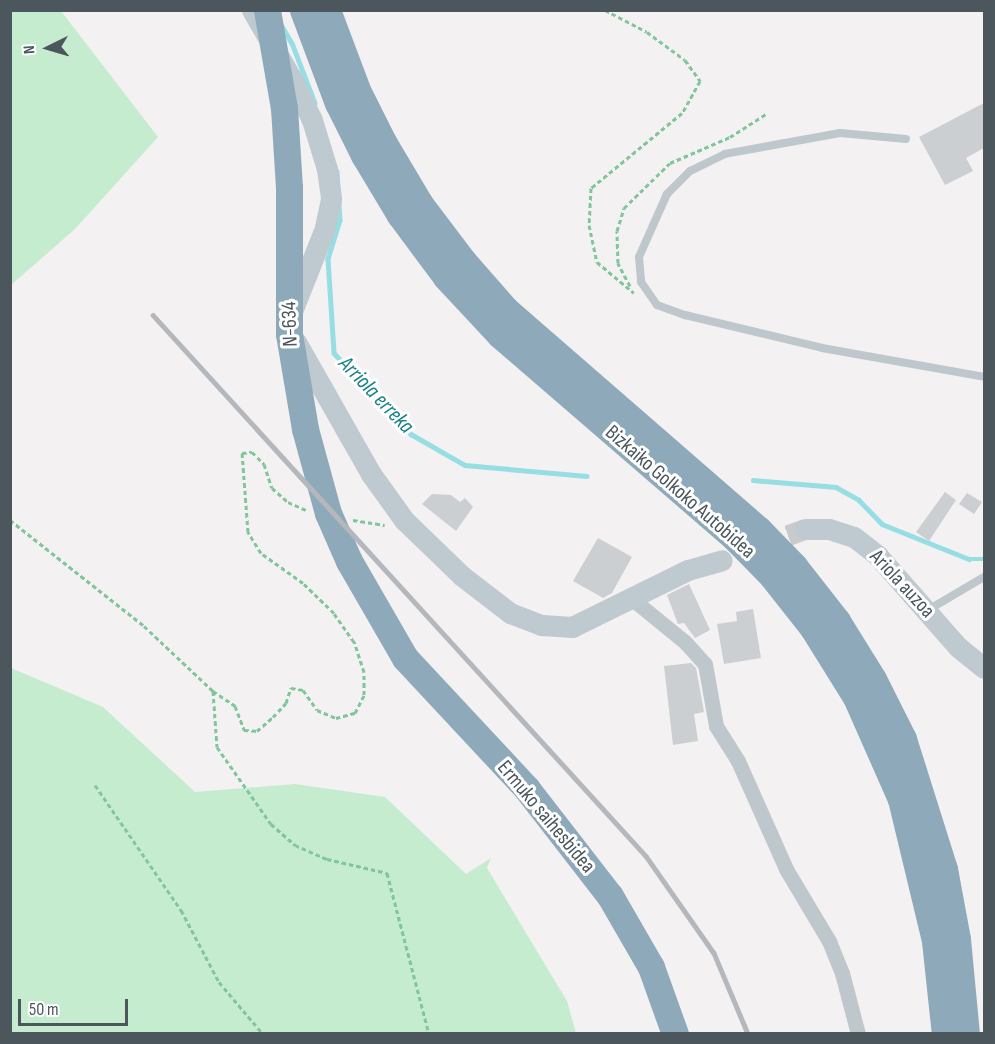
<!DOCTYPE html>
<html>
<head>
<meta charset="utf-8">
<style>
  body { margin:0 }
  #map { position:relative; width:995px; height:1044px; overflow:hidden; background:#f3f1f2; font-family:"Sofia Sans Condensed",sans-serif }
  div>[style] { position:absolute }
  .green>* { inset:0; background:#c5eccf }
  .stream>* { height:4.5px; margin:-2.25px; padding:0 2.25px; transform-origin:2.25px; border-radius:2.25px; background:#96dee4 }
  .building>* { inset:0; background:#cccfd2 }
  .secondary-tunnel>* { height:21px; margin-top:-10.5px; transform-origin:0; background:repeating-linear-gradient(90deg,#c9cacd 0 21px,transparent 0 31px) }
  .path>* { height:3px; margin-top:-1.5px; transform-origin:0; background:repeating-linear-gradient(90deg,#80c69a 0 4.5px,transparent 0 7.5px) }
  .lane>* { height:8px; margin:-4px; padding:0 4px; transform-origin:4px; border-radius:4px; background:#bec7cc }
  .street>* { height:15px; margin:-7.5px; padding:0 7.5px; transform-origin:7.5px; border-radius:7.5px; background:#bec7cc }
  .secondary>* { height:21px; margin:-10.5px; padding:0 10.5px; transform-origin:10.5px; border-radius:10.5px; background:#bfcad0 }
  .highway>* { height:27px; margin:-13.5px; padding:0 13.5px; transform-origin:13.5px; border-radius:13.5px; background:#8eaaba }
  .rail>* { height:4.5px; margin:-2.25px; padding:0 2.25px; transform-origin:2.25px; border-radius:2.25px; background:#b4b7bb }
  span { translate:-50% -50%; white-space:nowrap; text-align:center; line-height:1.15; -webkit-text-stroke:6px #fff; paint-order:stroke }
  .street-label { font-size:21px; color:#4b575d }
  .water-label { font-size:22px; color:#1a828a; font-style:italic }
  .frame { position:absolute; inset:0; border:12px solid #4b575d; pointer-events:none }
  .north { position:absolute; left:18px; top:18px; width:60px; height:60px; -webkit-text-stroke:4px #fff; paint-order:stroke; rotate:265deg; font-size:16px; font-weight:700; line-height:24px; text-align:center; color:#4b575d }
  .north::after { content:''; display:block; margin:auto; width:21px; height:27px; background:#4b575d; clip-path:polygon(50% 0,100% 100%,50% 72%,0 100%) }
  .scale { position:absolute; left:18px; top:999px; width:110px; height:27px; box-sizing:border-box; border:3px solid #4b575d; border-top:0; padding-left:8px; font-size:18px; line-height:21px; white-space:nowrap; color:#4b575d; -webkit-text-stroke:4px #fff; paint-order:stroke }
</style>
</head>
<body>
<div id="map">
  <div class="green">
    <div style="clip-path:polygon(11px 10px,61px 11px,158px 137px,75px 229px,11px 285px)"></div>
    <div style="clip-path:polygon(11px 668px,103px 707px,195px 792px,295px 784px,385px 797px,466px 874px,491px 858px,487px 868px,567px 1001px,576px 1033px,11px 1033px)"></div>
  </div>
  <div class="stream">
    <div style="left:282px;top:26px;width:20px;rotate:60deg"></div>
    <div style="left:292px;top:43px;width:64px;rotate:69deg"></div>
    <div style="left:337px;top:171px;width:49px;rotate:86.5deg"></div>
    <div style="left:340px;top:220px;width:41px;rotate:107.1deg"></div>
    <div style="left:328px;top:259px;width:94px;rotate:86.3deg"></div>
    <div style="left:334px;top:353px;width:112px;rotate:46.5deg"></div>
    <div style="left:411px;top:434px;width:62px;rotate:29.9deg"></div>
    <div style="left:465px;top:465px;width:122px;rotate:5.2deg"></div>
    <div style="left:753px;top:480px;width:83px;rotate:4.8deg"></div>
    <div style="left:836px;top:487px;width:26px;rotate:29deg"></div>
    <div style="left:859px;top:500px;width:33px;rotate:46deg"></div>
    <div style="left:882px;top:524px;width:94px;rotate:21.9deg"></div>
    <div style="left:969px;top:559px;width:15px"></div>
  </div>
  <div class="building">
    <div style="clip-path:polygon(984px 103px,984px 148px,966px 158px,973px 171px,945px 185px,919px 137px)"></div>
    <div style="clip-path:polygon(945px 492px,956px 500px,929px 541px,916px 532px)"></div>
    <div style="clip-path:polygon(967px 493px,982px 502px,974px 514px,959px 504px)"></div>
    <div style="clip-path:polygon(432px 494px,451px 495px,460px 502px,465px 498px,473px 507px,456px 531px,422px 504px)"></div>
    <div style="clip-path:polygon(598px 538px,632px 557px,612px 593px,603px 598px,573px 581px)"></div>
    <div style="clip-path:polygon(689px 584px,710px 630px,695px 638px,684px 623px,678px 624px,667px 595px)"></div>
    <div style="clip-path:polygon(753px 609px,761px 658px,724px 664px,717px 624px,737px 621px,736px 612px)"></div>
    <div style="clip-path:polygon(691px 663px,696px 668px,704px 712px,694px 714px,698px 741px,673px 745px,664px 666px)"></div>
  </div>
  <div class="secondary-tunnel">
    <div style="left:759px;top:546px;width:49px;rotate:-20.3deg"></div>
  </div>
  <div class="path">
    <div style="left:605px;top:10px;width:47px;rotate:27.6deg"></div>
    <div style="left:647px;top:32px;width:47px;rotate:36.4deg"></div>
    <div style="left:685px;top:60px;width:26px;rotate:54deg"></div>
    <div style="left:700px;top:81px;width:37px;rotate:119deg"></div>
    <div style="left:682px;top:113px;width:118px;rotate:140.5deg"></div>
    <div style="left:591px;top:188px;width:37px;rotate:93deg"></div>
    <div style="left:589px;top:225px;width:38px;rotate:78deg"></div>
    <div style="left:597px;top:262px;width:48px;rotate:40deg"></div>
    <div style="left:630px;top:286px;width:26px;rotate:-118deg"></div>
    <div style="left:618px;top:263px;width:32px;rotate:-92deg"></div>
    <div style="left:617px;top:231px;width:24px;rotate:-73deg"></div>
    <div style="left:624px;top:208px;width:64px;rotate:-44.4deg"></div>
    <div style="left:670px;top:163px;width:65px;rotate:-23.4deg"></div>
    <div style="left:730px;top:137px;width:43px;rotate:-32.6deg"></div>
    <div style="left:10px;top:520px;width:171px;rotate:38.3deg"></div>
    <div style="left:144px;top:626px;width:95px;rotate:43.3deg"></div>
    <div style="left:213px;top:691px;width:56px;rotate:85.9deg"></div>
    <div style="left:217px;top:747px;width:94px;rotate:55deg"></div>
    <div style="left:271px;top:824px;width:32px;rotate:41deg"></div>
    <div style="left:295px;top:845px;width:35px;rotate:24deg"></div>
    <div style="left:327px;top:859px;width:62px;rotate:13.1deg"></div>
    <div style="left:387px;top:873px;width:166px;rotate:75.4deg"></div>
    <div style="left:353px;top:520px;width:32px;rotate:9deg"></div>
    <div style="left:213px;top:691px;width:27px;rotate:34deg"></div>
    <div style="left:235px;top:706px;width:26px;rotate:69deg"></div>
    <div style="left:244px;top:730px;width:13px;rotate:4deg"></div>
    <div style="left:257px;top:731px;width:21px;rotate:-41deg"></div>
    <div style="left:273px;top:717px;width:19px;rotate:-47deg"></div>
    <div style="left:286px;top:703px;width:16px;rotate:-72deg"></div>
    <div style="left:291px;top:688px;width:12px;rotate:9deg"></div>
    <div style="left:303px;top:690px;width:24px;rotate:55deg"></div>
    <div style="left:317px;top:710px;width:21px;rotate:23deg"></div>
    <div style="left:336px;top:718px;width:20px;rotate:-15deg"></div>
    <div style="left:355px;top:713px;width:20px;rotate:-63deg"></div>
    <div style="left:364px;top:695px;width:23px;rotate:-90deg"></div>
    <div style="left:364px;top:672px;width:32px;rotate:-108deg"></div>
    <div style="left:354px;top:642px;width:35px;rotate:-125deg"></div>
    <div style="left:334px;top:613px;width:43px;rotate:-135.9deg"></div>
    <div style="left:303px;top:583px;width:52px;rotate:-144.5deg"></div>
    <div style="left:261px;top:553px;width:25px;rotate:-122deg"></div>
    <div style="left:248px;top:532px;width:79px;rotate:-94.3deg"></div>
    <div style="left:242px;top:453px;width:10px;rotate:-6deg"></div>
    <div style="left:252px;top:452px;width:17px;rotate:45deg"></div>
    <div style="left:264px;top:464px;width:25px;rotate:72deg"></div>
    <div style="left:272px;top:488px;width:21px;rotate:41deg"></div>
    <div style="left:288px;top:502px;width:20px;rotate:24deg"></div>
    <div style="left:95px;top:785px;width:152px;rotate:55.5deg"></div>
    <div style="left:181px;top:910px;width:81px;rotate:62.2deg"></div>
    <div style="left:219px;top:982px;width:68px;rotate:49.8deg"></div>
  </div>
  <div class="lane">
    <div style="left:906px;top:139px;width:66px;rotate:-174.8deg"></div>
    <div style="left:840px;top:133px;width:117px;rotate:169.7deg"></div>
    <div style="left:725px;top:154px;width:39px;rotate:154deg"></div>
    <div style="left:690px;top:171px;width:33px;rotate:135deg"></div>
    <div style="left:667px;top:194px;width:69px;rotate:114deg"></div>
    <div style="left:639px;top:257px;width:25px;rotate:85deg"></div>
    <div style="left:641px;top:282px;width:28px;rotate:55deg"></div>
    <div style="left:657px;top:305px;width:30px;rotate:20deg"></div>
    <div style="left:685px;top:315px;width:141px;rotate:13.5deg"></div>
    <div style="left:822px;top:348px;width:165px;rotate:10.1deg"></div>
    <div style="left:928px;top:610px;width:65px;rotate:-30.5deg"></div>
  </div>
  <div class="street">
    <div style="left:631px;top:598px;width:70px;rotate:39.2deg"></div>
    <div style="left:685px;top:642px;width:30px;rotate:48deg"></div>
    <div style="left:705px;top:664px;width:63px;rotate:79.9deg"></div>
    <div style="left:716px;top:726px;width:41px;rotate:57.8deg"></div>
    <div style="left:738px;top:761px;width:118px;rotate:66deg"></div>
    <div style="left:786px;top:869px;width:84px;rotate:59.2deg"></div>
    <div style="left:829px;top:941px;width:35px;rotate:68deg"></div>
    <div style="left:842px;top:973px;width:63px;rotate:75.3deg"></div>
  </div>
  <div class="secondary">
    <div style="left:252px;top:10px;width:82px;rotate:60deg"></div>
    <div style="left:293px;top:81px;width:43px;rotate:64deg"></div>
    <div style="left:312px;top:120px;width:51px;rotate:73deg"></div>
    <div style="left:327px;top:169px;width:30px;rotate:82deg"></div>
    <div style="left:331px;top:199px;width:30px;rotate:102deg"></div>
    <div style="left:325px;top:228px;width:87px;rotate:111.6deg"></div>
    <div style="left:296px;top:342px;width:152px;rotate:60.4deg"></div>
    <div style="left:371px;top:474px;width:57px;rotate:54.3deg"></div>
    <div style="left:404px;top:520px;width:81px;rotate:44deg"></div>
    <div style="left:462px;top:576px;width:61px;rotate:37.6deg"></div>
    <div style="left:510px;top:613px;width:34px;rotate:21deg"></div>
    <div style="left:542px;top:625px;width:30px;rotate:4deg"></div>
    <div style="left:572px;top:627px;width:129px;rotate:-26.2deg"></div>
    <div style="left:688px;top:570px;width:35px;rotate:-16deg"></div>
    <div style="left:805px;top:529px;width:24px"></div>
    <div style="left:829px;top:529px;width:26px;rotate:18deg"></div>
    <div style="left:854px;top:537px;width:31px;rotate:38deg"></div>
    <div style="left:878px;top:556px;width:121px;rotate:48.7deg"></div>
    <div style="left:958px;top:647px;width:33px;rotate:39deg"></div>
  </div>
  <div class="highway">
    <div style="left:267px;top:10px;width:99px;rotate:80.2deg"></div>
    <div style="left:284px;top:108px;width:79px;rotate:86.4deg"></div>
    <div style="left:289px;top:187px;width:147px;rotate:90deg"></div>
    <div style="left:289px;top:334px;width:96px;rotate:80.4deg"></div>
    <div style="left:305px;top:429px;width:87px;rotate:74.7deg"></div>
    <div style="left:328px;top:513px;width:52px;rotate:66.4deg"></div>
    <div style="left:349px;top:561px;width:112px;rotate:60deg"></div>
    <div style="left:405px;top:658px;width:179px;rotate:47deg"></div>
    <div style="left:527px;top:789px;width:135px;rotate:52.2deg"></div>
    <div style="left:610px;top:896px;width:82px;rotate:60deg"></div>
    <div style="left:651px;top:967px;width:71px;rotate:70.3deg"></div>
    <div style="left:303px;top:10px;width:99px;rotate:69.4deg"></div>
    <div style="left:338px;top:103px;width:58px;rotate:63.4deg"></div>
    <div style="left:364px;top:155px;width:70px;rotate:59deg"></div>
    <div style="left:400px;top:215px;width:77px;rotate:53.4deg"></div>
    <div style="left:446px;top:277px;width:79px;rotate:47deg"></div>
    <div style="left:500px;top:335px;width:309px;rotate:40.8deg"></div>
    <div style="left:734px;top:537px;width:54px;rotate:45.7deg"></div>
    <div style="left:772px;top:576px;width:66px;rotate:51.7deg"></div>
    <div style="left:813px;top:628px;width:81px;rotate:58.1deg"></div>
    <div style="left:856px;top:697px;width:111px;rotate:66.2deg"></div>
    <div style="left:901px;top:799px;width:146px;rotate:76.5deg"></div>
    <div style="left:935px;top:941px;width:94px;rotate:83.9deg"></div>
    <div style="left:327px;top:10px;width:85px;rotate:69.4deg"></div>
    <div style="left:357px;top:90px;width:58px;rotate:63.4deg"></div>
    <div style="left:383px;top:142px;width:72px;rotate:59.2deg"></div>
    <div style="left:420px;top:204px;width:71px;rotate:53deg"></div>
    <div style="left:463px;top:261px;width:65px;rotate:48.7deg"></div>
    <div style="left:506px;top:310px;width:334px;rotate:41deg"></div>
    <div style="left:758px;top:529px;width:52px;rotate:45.8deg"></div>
    <div style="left:794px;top:566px;width:70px;rotate:52deg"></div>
    <div style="left:837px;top:621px;width:68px;rotate:58.2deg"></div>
    <div style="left:873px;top:679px;width:67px;rotate:63.4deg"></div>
    <div style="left:903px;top:739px;width:136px;rotate:72.5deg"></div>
    <div style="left:944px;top:869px;width:71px;rotate:79.5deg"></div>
    <div style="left:957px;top:939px;width:95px;rotate:84.6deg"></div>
  </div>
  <div class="rail">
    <div style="left:153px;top:315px;width:732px;rotate:47.66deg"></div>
    <div style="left:646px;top:856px;width:118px;rotate:55deg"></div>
    <div style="left:714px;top:953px;width:88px;rotate:67.2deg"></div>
  </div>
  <div class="street-label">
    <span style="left:290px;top:324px;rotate:-92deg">N-634</span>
    <span style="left:680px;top:492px;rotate:41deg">Bizkaiko Golkoko Autobidea</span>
    <span style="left:902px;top:584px;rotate:47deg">Ariola auzoa</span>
    <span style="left:546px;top:817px;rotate:50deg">Ermuko saihesbidea</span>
  </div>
  <div class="water-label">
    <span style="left:376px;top:395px;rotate:46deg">Arriola erreka</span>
  </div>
  <div class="frame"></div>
  <div class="north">N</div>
  <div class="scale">50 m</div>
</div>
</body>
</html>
